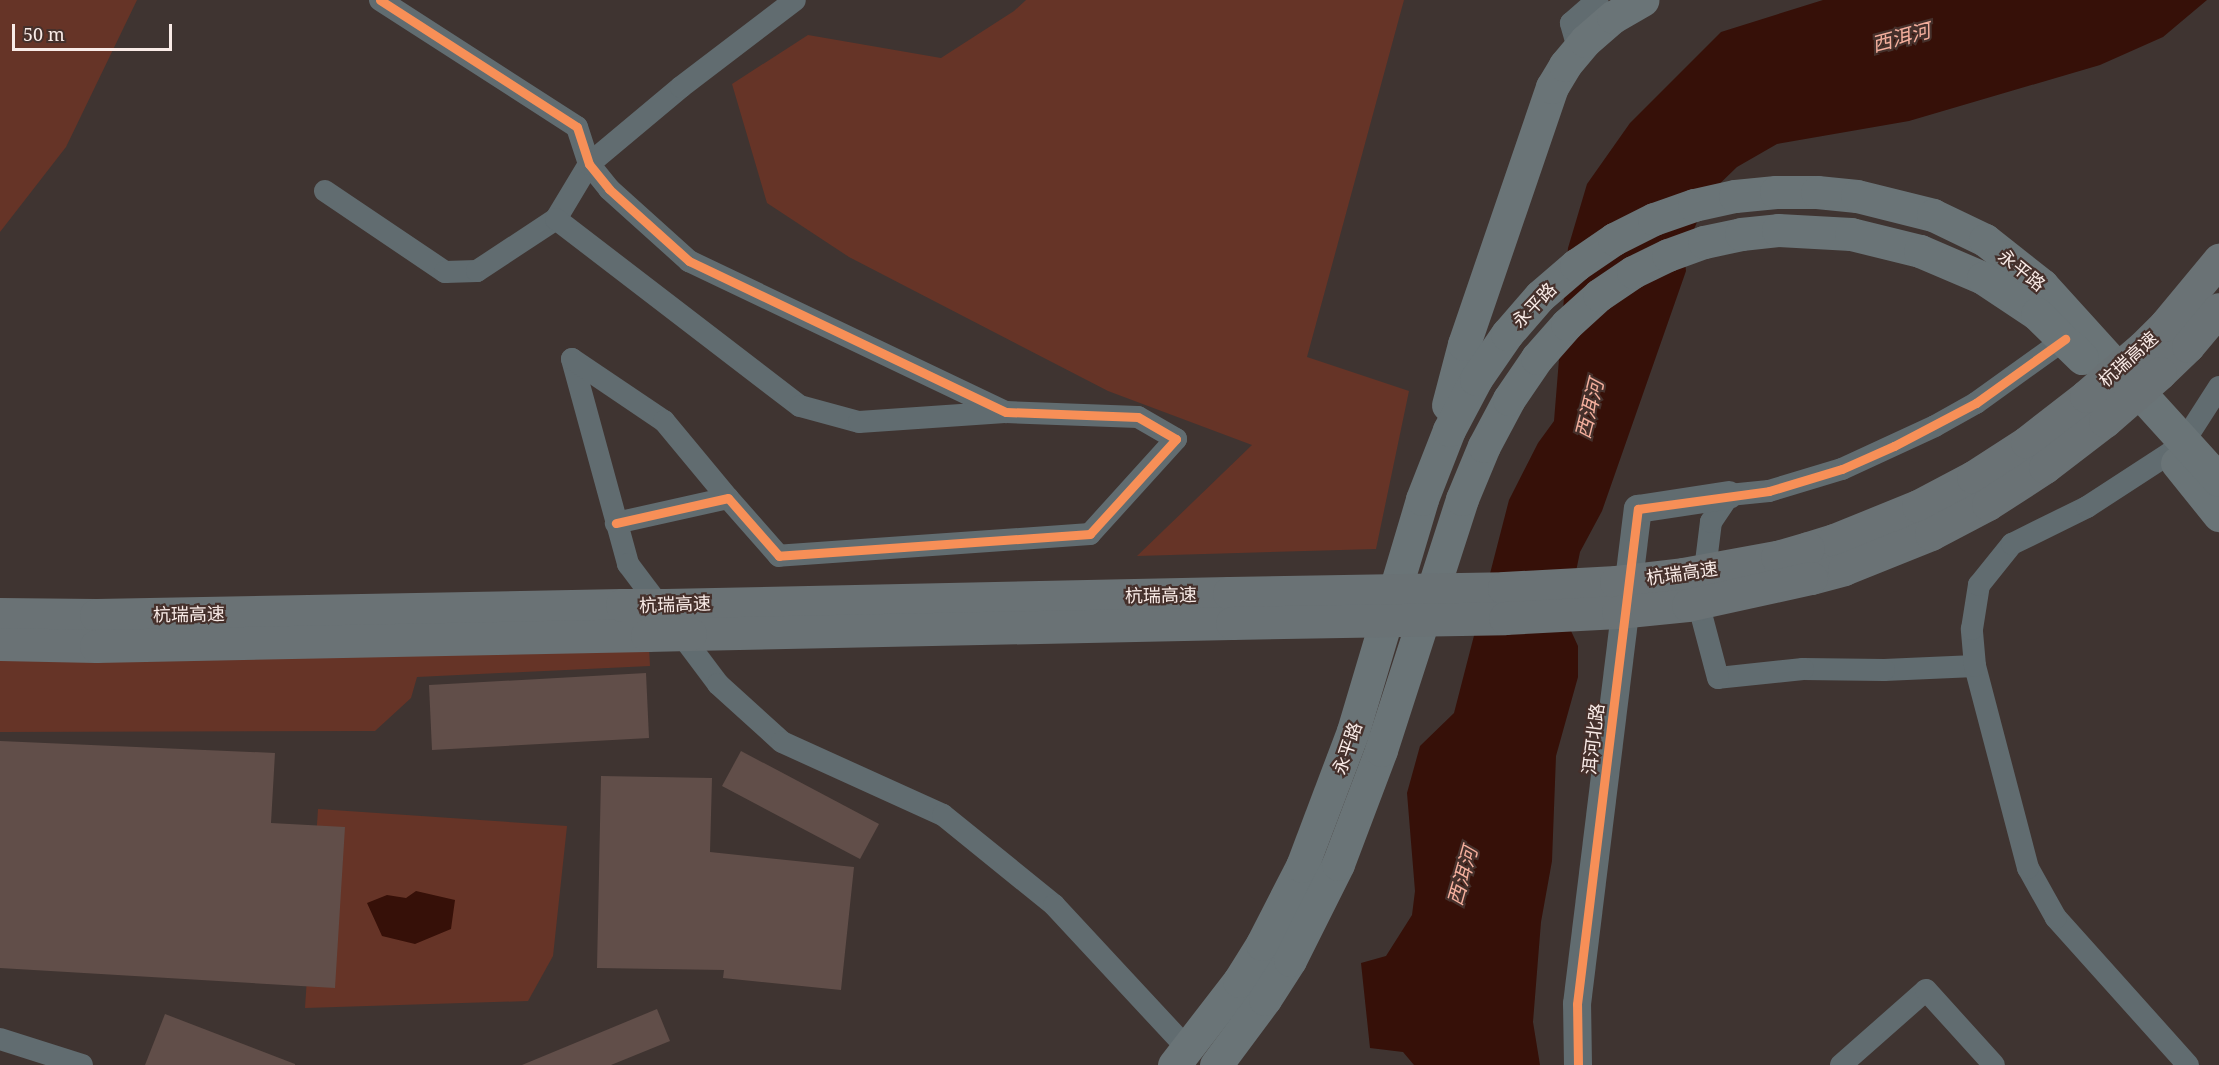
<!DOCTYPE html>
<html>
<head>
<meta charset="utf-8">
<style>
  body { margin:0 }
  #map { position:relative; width:2219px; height:1065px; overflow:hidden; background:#3f3431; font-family:"Noto Serif","Noto Sans SC",serif }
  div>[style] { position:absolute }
  .green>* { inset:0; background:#663427 }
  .water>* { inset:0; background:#361008 }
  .building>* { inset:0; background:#614e49 }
  .minor>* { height:22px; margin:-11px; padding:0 11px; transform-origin:11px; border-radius:11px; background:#616c70 }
  .tertiary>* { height:28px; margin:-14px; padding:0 14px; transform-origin:14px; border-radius:14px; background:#616c70 }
  .trunk>* { height:33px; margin:-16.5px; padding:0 16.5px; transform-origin:16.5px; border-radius:16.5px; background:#6a7477 }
  .motorway>* { height:33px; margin:-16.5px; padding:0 16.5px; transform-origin:16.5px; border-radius:16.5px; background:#6a7275 }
  .motorway-bridge>* { height:33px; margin:-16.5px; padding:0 16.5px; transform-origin:16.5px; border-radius:16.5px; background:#6a7275 }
  .cycleway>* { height:9px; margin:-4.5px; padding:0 4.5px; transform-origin:4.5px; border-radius:4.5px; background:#f78f57 }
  span { translate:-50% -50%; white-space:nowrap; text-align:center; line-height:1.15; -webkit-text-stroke:4.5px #45302b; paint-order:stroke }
  .street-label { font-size:18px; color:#f9ebe7 }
  .water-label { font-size:20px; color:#f4af9d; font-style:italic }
  .scale { position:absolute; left:12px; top:24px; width:160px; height:27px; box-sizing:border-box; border:3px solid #f9ebe7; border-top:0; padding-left:8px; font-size:18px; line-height:21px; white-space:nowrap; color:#f9ebe7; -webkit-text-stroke:4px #45302b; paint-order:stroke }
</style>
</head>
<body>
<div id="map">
  <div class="green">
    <div style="clip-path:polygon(0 0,137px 0,66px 147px,0 232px)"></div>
    <div style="clip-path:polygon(1026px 0,1404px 0,1307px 357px,1409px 391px,1376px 549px,1137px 556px,1252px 445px,1108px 391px,849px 257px,767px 203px,732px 84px,808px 35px,941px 58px,1014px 11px)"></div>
    <div style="clip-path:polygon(649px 648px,650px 666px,417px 677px,411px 698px,375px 731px,0 732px,0 658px)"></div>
    <div style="clip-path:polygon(318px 809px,567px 826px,553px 956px,528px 1001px,305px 1008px)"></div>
  </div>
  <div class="water">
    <div style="clip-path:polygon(1823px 0,2207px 0,2163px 37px,2100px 65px,1909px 121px,1777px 144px,1737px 167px,1708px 195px,1684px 254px,1686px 271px,1602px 511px,1580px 552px,1566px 620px,1578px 646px,1578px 677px,1556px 756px,1552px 861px,1541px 922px,1533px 1022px,1540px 1065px,1414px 1065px,1403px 1052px,1370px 1048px,1361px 963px,1386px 956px,1412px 915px,1415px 891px,1407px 793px,1420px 746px,1454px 713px,1509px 500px,1538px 443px,1554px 421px,1568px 248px,1587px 184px,1630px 123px,1721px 32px)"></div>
    <div style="clip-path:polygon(416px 891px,455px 900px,451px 929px,415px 944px,382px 936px,367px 903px,387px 895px,406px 898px)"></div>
  </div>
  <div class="building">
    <div style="clip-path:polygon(646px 673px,649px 738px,432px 750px,429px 685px)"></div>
    <div style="clip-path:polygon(0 741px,275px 753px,271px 823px,345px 827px,335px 988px,0 968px)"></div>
    <div style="clip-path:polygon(741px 751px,879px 824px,860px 859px,722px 786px)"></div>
    <div style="clip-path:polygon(601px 776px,712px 778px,710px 852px,854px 867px,841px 990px,723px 978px,724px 970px,597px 968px)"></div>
    <div style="clip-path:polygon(657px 1009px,670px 1041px,611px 1065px,522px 1065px)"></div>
    <div style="clip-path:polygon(165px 1014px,295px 1064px,295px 1065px,145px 1065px)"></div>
  </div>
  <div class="minor">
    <div style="left:380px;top:0;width:234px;rotate:32.8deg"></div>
    <div style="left:577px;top:127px;width:39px;rotate:72deg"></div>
    <div style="left:589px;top:164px;width:32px;rotate:51deg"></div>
    <div style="left:609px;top:189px;width:108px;rotate:42deg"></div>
    <div style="left:689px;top:261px;width:351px;rotate:25.5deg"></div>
    <div style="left:1006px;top:412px;width:132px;rotate:2.2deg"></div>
    <div style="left:1138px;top:417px;width:44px;rotate:30.1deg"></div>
    <div style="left:1176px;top:439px;width:128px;rotate:132.2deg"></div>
    <div style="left:1090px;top:534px;width:312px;rotate:176deg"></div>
    <div style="left:779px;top:556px;width:77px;rotate:-131.3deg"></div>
    <div style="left:728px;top:498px;width:115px;rotate:167.4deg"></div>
    <div style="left:1578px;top:48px;width:26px;rotate:-106deg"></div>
    <div style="left:1571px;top:23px;width:35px;rotate:-41deg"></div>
    <div style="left:325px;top:191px;width:145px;rotate:34deg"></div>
    <div style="left:445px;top:272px;width:32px;rotate:-2deg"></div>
    <div style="left:477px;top:271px;width:95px;rotate:-33.4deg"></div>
    <div style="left:556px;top:219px;width:64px;rotate:-59deg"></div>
    <div style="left:589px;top:164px;width:120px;rotate:-39.9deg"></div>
    <div style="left:681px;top:87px;width:143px;rotate:-37.3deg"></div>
    <div style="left:556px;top:219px;width:307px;rotate:37.5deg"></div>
    <div style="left:800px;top:406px;width:61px;rotate:15.2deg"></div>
    <div style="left:859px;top:422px;width:146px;rotate:-3.9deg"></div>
    <div style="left:572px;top:359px;width:213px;rotate:74.7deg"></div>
    <div style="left:628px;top:564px;width:150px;rotate:53.1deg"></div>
    <div style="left:718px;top:684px;width:86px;rotate:42.2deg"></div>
    <div style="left:782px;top:742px;width:177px;rotate:24.4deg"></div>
    <div style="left:943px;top:815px;width:143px;rotate:39deg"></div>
    <div style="left:1054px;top:905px;width:197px;rotate:47.1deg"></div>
    <div style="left:572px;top:359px;width:111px;rotate:34deg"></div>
    <div style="left:664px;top:421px;width:100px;rotate:50.3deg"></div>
    <div style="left:1975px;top:666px;width:91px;rotate:177.5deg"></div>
    <div style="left:1884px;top:670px;width:81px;rotate:-179.3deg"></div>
    <div style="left:1803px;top:669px;width:85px;rotate:174deg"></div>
    <div style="left:1718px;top:678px;width:70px;rotate:-104.8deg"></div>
    <div style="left:1700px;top:610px;width:89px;rotate:-82.9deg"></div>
    <div style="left:1711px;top:522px;width:32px;rotate:-56deg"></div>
    <div style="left:1729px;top:495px;width:40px;rotate:-5.7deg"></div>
    <div style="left:1769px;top:491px;width:76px;rotate:-16.8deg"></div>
    <div style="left:1842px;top:469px;width:102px;rotate:-24.8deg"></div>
    <div style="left:1935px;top:426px;width:47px;rotate:-29.3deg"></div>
    <div style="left:1976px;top:403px;width:110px;rotate:-35.7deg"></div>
    <div style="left:0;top:1039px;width:86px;rotate:17.6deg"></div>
    <div style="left:1841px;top:1065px;width:113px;rotate:-41.4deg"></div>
    <div style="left:1926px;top:990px;width:101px;rotate:47.8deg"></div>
    <div style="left:2188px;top:1065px;width:198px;rotate:-131.9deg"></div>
    <div style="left:2056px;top:918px;width:57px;rotate:-119.2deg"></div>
    <div style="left:2028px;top:868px;width:209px;rotate:-104.7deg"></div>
    <div style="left:1975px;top:666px;width:37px;rotate:-95deg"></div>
    <div style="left:1972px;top:629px;width:45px;rotate:-81deg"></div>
    <div style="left:1979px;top:585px;width:53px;rotate:-51.2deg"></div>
    <div style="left:2012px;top:544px;width:84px;rotate:-26.3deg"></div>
    <div style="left:2087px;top:507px;width:99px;rotate:-33deg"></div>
    <div style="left:2170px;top:453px;width:20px;rotate:-41deg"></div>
    <div style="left:2185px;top:440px;width:63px;rotate:-57.3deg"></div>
  </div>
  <div class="tertiary">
    <div style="left:1578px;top:1065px;width:61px;rotate:-90.9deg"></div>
    <div style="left:1577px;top:1004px;width:499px;rotate:-83deg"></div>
    <div style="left:1638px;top:509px;width:92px;rotate:-8.7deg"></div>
  </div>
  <div class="trunk">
    <div style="left:1448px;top:405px;width:63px;rotate:-75.3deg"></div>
    <div style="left:1464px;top:344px;width:272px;rotate:-71.1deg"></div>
    <div style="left:1552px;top:87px;width:26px;rotate:-59deg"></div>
    <div style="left:1565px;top:65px;width:31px;rotate:-50deg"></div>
    <div style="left:1585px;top:41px;width:37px;rotate:-41deg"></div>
    <div style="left:1613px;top:17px;width:34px;rotate:-30deg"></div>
    <div style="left:2177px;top:463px;width:67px;rotate:51.1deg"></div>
    <div style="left:1174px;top:1065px;width:106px;rotate:-52.3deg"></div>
    <div style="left:1239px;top:981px;width:44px;rotate:-58.1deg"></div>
    <div style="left:1262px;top:944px;width:88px;rotate:-62.9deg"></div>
    <div style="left:1302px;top:866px;width:144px;rotate:-69.3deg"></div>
    <div style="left:1353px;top:731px;width:242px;rotate:-73.4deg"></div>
    <div style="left:1422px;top:499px;width:74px;rotate:-68.6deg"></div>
    <div style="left:1449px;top:430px;width:58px;rotate:-62.1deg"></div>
    <div style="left:1476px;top:379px;width:55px;rotate:-55.4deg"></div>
    <div style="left:1507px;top:334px;width:50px;rotate:-49deg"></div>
    <div style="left:1540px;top:296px;width:48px;rotate:-40.7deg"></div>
    <div style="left:1576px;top:265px;width:46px;rotate:-34.4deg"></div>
    <div style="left:1614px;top:239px;width:45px;rotate:-26.6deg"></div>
    <div style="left:1654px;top:219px;width:42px;rotate:-19.3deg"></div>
    <div style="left:1694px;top:205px;width:42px;rotate:-12.4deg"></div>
    <div style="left:1735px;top:196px;width:41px;rotate:-5.6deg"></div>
    <div style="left:1776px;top:192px;width:41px"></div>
    <div style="left:1817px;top:192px;width:40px;rotate:5.7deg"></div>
    <div style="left:1857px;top:196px;width:78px;rotate:14deg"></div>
    <div style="left:1933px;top:215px;width:58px;rotate:25.7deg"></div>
    <div style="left:1985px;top:240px;width:73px;rotate:38.3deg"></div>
    <div style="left:2042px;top:285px;width:263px;rotate:47.8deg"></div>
    <div style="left:1216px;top:1065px;width:82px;rotate:-53.4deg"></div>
    <div style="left:1265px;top:999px;width:46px;rotate:-57.3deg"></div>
    <div style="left:1290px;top:960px;width:107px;rotate:-63.4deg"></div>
    <div style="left:1338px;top:864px;width:122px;rotate:-69.3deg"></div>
    <div style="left:1381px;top:750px;width:264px;rotate:-72.1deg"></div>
    <div style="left:1462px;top:499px;width:57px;rotate:-67.5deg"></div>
    <div style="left:1484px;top:446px;width:53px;rotate:-62deg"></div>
    <div style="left:1509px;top:399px;width:50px;rotate:-55.7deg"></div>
    <div style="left:1537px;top:358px;width:45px;rotate:-48.6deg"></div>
    <div style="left:1567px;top:324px;width:43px;rotate:-42.2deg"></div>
    <div style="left:1599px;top:295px;width:41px;rotate:-34.1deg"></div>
    <div style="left:1633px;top:272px;width:39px;rotate:-26deg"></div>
    <div style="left:1668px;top:255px;width:38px;rotate:-20deg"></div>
    <div style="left:1704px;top:242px;width:38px;rotate:-12deg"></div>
    <div style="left:1741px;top:234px;width:37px;rotate:-6deg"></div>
    <div style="left:1778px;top:230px;width:73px;rotate:3.1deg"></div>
    <div style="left:1851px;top:234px;width:71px;rotate:13.8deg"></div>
    <div style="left:1920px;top:251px;width:69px;rotate:23.2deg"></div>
    <div style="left:1983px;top:278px;width:65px;rotate:33.7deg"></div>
    <div style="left:2037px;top:314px;width:63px;rotate:44.4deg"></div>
  </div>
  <div class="motorway">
    <div style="left:2143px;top:347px;width:31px;rotate:-45deg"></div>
    <div style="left:2165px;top:325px;width:85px;rotate:-50.3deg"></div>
    <div style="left:2160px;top:373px;width:39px;rotate:-44deg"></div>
    <div style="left:2188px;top:346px;width:48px;rotate:-50deg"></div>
    <div style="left:1808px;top:548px;width:27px;rotate:-17deg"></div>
    <div style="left:1834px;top:540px;width:91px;rotate:-22deg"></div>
    <div style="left:1918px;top:506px;width:62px;rotate:-27.8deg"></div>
    <div style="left:1973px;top:477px;width:64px;rotate:-32.9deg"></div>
    <div style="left:2027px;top:442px;width:75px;rotate:-37.9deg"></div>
    <div style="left:1811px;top:578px;width:34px;rotate:-15deg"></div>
    <div style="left:1844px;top:569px;width:94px;rotate:-21.9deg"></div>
    <div style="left:1931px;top:534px;width:64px;rotate:-27.8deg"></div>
    <div style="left:1988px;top:504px;width:68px;rotate:-33deg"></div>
    <div style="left:2045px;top:467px;width:76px;rotate:-37.5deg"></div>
    <div style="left:665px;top:605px;width:564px;rotate:-1.22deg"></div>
    <div style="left:0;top:614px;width:96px;rotate:0.6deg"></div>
    <div style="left:96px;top:615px;width:526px;rotate:-1.09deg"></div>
    <div style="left:690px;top:634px;width:542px;rotate:-1.16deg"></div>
    <div style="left:0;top:644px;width:96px;rotate:1.2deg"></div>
    <div style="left:96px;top:646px;width:551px;rotate:-1.14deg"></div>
  </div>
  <div class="motorway-bridge">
    <div style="left:2086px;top:396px;width:75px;rotate:-40.7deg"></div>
    <div style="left:2105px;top:421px;width:73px;rotate:-41.1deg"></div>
    <div style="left:1229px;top:593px;width:275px;rotate:-1deg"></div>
    <div style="left:1504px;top:588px;width:112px;rotate:-3.1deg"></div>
    <div style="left:1616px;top:582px;width:67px;rotate:-6.8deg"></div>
    <div style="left:1683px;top:574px;width:96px;rotate:-10.3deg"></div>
    <div style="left:1777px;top:557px;width:32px;rotate:-16deg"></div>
    <div style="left:622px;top:605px;width:43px"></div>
    <div style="left:1232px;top:623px;width:273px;rotate:-1deg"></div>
    <div style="left:1505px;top:618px;width:113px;rotate:-3deg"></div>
    <div style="left:1618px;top:612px;width:70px;rotate:-5.7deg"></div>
    <div style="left:1688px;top:605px;width:126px;rotate:-12.4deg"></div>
    <div style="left:647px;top:635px;width:43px;rotate:-1.3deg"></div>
  </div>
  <div class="cycleway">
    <div style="left:380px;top:0;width:234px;rotate:32.8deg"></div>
    <div style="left:577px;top:127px;width:39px;rotate:72deg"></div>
    <div style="left:589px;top:164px;width:32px;rotate:51deg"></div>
    <div style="left:609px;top:189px;width:108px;rotate:42deg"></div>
    <div style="left:689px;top:261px;width:351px;rotate:25.5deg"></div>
    <div style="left:1006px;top:412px;width:132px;rotate:2.2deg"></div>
    <div style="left:1138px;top:417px;width:44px;rotate:30.1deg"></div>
    <div style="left:1176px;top:439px;width:128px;rotate:132.2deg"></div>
    <div style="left:1090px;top:534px;width:312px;rotate:176deg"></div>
    <div style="left:779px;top:556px;width:77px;rotate:-131.3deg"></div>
    <div style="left:728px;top:498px;width:115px;rotate:167.4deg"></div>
    <div style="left:1578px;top:1065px;width:61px;rotate:-90.9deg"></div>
    <div style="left:1577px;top:1004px;width:499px;rotate:-83deg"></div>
    <div style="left:1638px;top:509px;width:132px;rotate:-7.8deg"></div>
    <div style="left:1769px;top:491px;width:76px;rotate:-16.8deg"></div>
    <div style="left:1842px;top:469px;width:57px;rotate:-23.9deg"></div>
    <div style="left:1894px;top:446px;width:93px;rotate:-27.7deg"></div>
    <div style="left:1976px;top:403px;width:110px;rotate:-35.7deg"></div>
  </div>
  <div class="street-label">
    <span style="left:2022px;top:270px;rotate:39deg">永平路</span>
    <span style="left:1534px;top:305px;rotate:-46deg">永平路</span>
    <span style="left:2128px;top:359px;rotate:-42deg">杭瑞高速</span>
    <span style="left:1682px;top:573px;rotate:-8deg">杭瑞高速</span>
    <span style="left:1161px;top:595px;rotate:-1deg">杭瑞高速</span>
    <span style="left:675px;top:604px;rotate:-2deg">杭瑞高速</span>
    <span style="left:189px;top:614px;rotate:-1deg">杭瑞高速</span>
    <span style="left:1593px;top:739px;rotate:-83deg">洱河北路</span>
    <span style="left:1347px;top:748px;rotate:-71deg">永平路</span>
  </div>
  <div class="water-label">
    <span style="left:1901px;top:37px;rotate:-15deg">西洱河</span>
    <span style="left:1589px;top:409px;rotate:-76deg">西洱河</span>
    <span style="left:1462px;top:876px;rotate:-74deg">西洱河</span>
  </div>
  <div class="scale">50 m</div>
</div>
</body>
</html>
